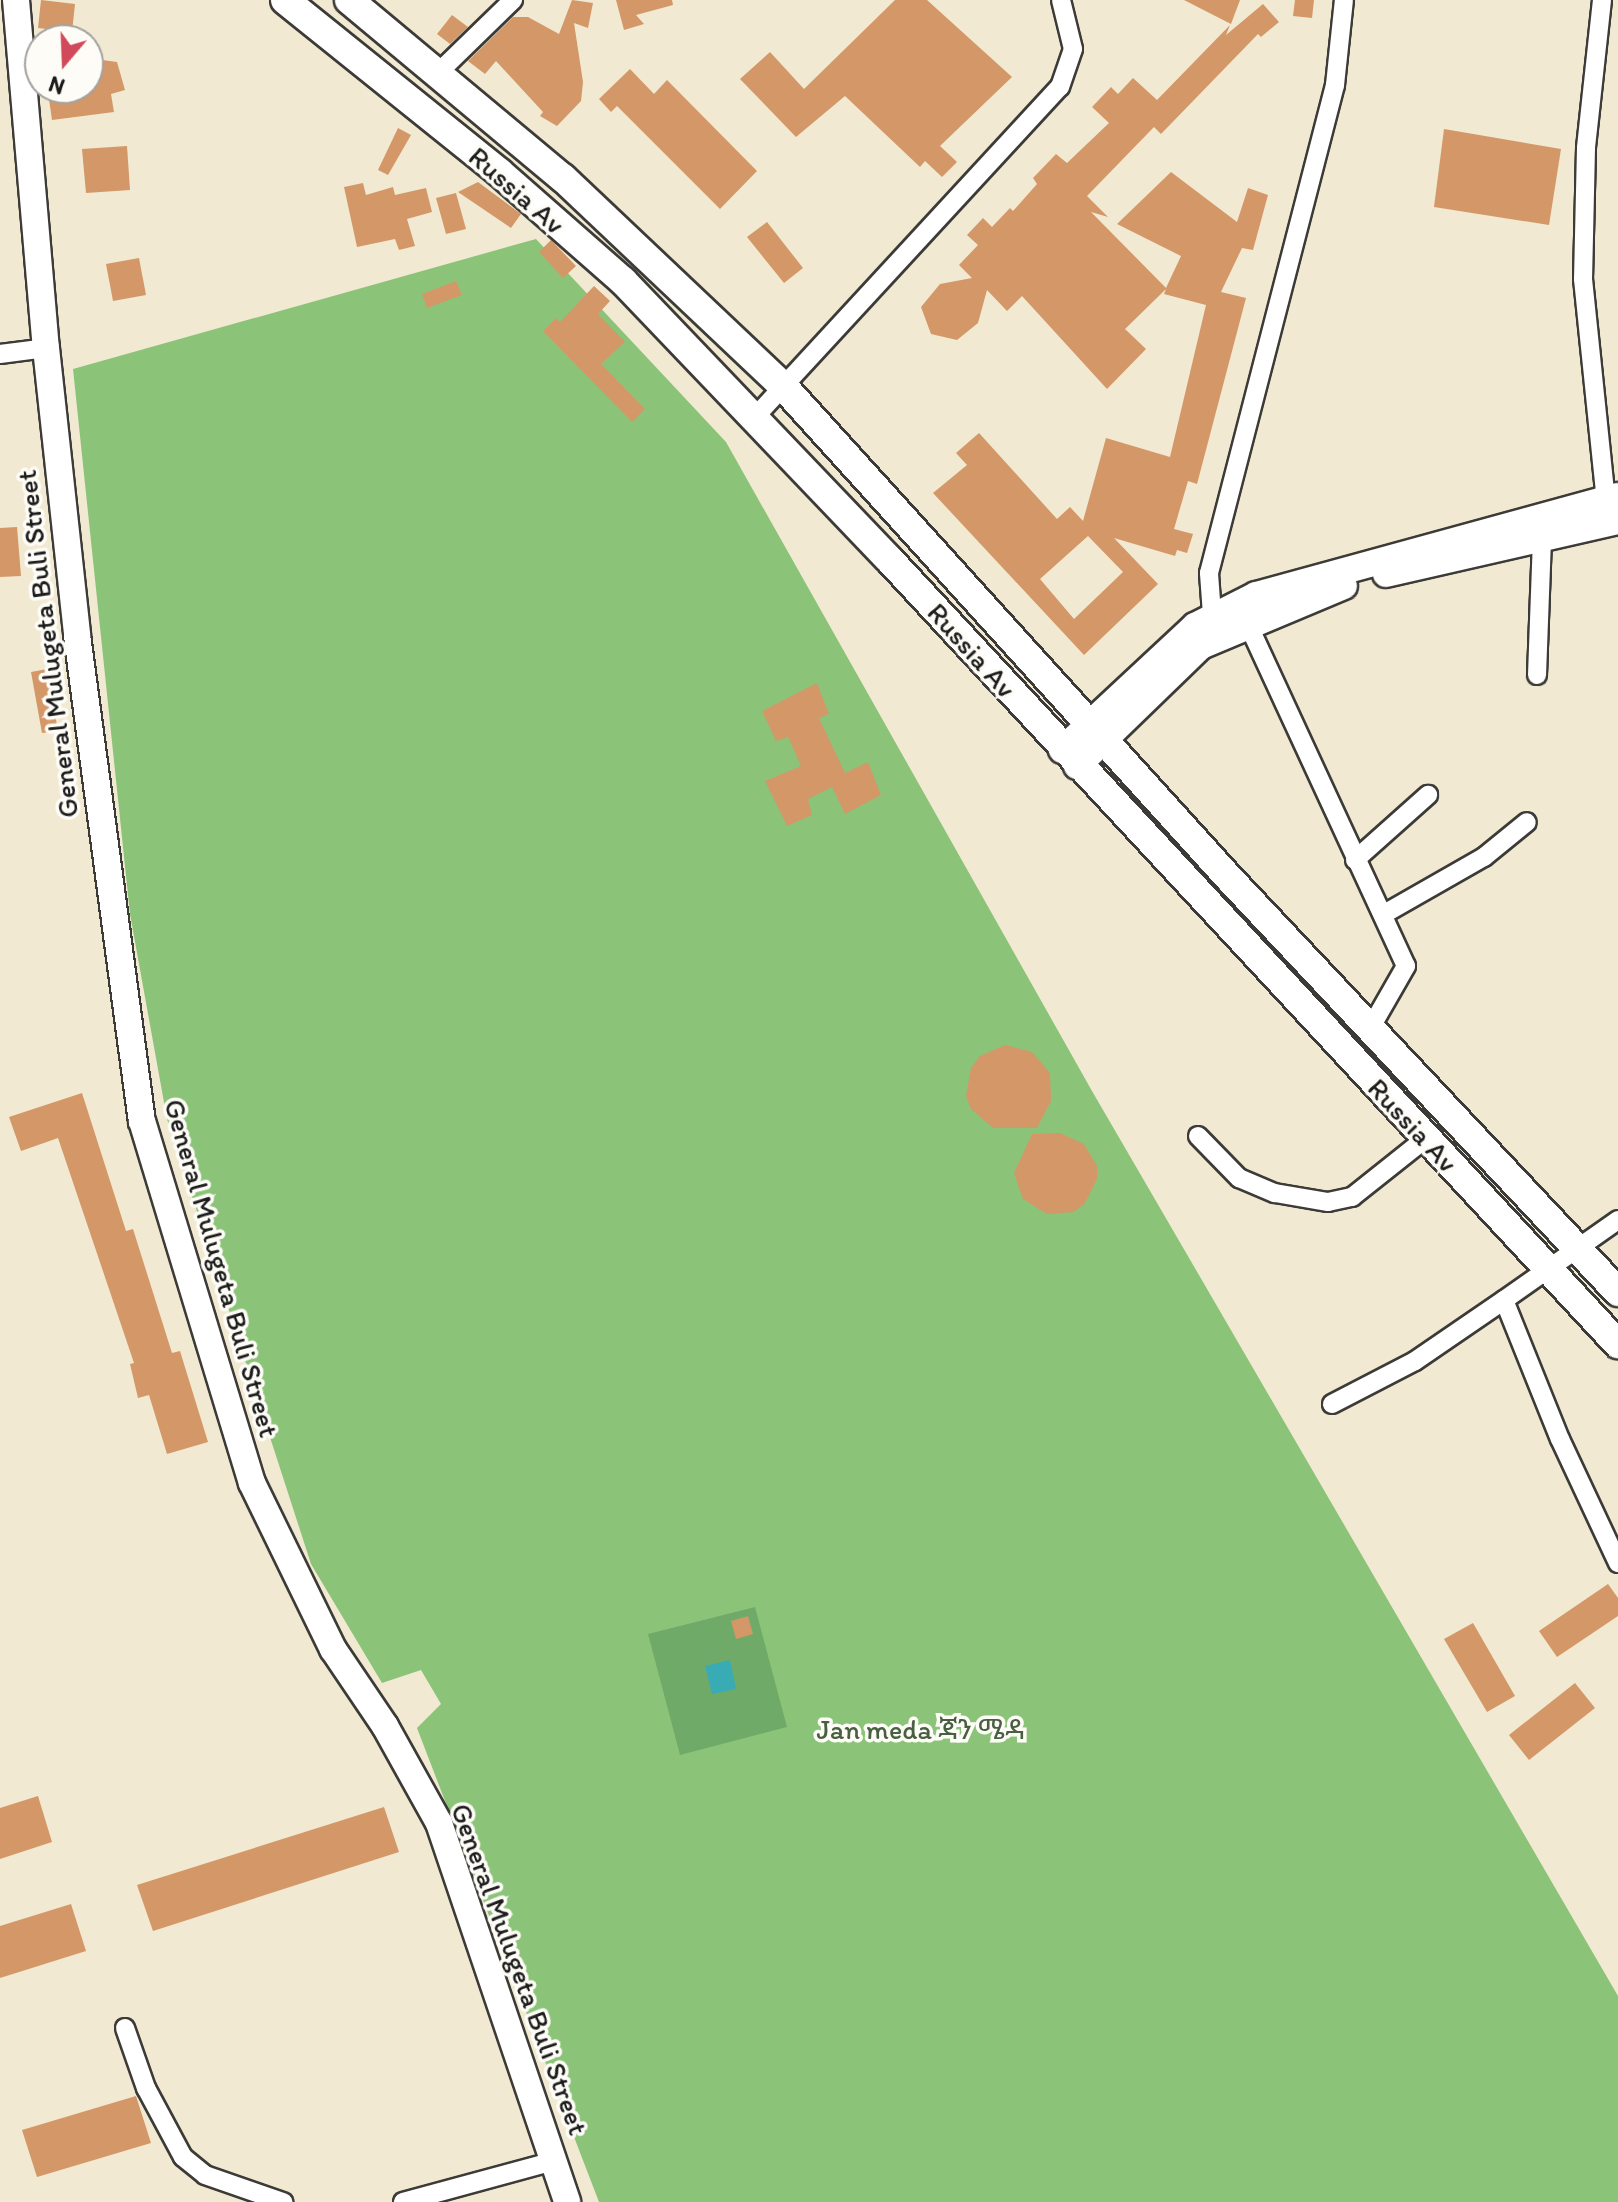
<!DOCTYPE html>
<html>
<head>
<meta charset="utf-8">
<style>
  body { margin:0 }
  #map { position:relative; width:1618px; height:2202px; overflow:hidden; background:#f1e9d1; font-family:Itim,"Noto Sans Ethiopic",sans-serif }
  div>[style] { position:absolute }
  .green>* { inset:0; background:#8bc478 }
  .forest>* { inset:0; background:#70aa68 }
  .water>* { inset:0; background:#39abb4 }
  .building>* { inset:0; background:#d49768 }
  .roads { filter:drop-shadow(2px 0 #3c3b37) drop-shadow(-2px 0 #3c3b37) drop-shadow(0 2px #3c3b37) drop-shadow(0 -2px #3c3b37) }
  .street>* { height:18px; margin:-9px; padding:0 9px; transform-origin:9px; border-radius:9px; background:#fff }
  .secondary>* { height:26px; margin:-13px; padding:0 13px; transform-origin:13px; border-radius:13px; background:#fff }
  .primary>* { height:28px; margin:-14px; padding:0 14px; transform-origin:14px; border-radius:14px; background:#fff }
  span { translate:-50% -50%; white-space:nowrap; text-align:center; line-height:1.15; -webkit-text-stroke:7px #fdfcf7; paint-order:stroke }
  .street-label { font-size:28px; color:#1c1c1c }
  .park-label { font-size:28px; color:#485f41 }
  .north { position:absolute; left:24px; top:24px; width:80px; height:80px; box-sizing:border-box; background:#fdfcf7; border:2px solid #a3a29f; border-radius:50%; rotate:199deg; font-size:22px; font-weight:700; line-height:32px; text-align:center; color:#1c1c1c }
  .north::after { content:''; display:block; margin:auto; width:28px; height:36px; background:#d1495b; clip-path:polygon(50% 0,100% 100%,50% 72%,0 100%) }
</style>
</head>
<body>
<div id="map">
  <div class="green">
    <div style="clip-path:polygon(536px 239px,726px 442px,1092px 1091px,1618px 1996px,1618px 2202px,599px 2202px,417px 1728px,441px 1704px,421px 1670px,382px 1683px,311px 1564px,167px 1119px,130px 914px,73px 369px)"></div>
  </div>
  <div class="forest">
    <div style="clip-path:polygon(755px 1607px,787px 1727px,680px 1755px,648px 1634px)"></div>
  </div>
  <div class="water">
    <div style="clip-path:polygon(730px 1660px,736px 1689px,712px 1694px,705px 1666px)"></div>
  </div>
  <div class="building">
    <div style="clip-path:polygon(41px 0,75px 4px,72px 32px,38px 28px)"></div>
    <div style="clip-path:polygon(572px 0,593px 3px,588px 28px,574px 23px,583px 82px,581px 101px,557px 126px,540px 116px,543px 112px,496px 61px,485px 74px,468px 61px,513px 17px,528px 17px,559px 34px)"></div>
    <div style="clip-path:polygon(616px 0,672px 0,673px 5px,636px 15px,644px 24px,624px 30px)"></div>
    <div style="clip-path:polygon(895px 0,927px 0,1012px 77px,940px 146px,957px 162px,942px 177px,925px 161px,920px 167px,845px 96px,796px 137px,740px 79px,770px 52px,804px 89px)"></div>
    <div style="clip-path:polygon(1184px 0,1240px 0,1231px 24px)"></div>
    <div style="clip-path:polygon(1295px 0,1314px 0,1312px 18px,1293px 16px)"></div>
    <div style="clip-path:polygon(evenodd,1263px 4px,1279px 22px,1261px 37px,1258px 34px,1161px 134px,1154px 127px,1087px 196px,1108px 217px,1091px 212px,1166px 288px,1181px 256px,1117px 224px,1171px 172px,1237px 222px,1248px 188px,1268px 195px,1253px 250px,1242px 248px,1221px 292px,1246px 298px,1197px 484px,1188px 481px,1174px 529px,1193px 534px,1187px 553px,1177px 550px,1175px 556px,1114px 538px,1158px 584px,1084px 655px,933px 493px,967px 465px,956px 453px,979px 433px,1057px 519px,1070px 507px,1083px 521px,1106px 438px,1170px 457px,1206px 305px,1164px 294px,1166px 289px,1125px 329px,1146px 349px,1107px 389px,1022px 296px,1007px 311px,987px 290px,978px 323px,957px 340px,931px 334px,921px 307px,940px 284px,972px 278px,959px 265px,978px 245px,967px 235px,983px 218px,992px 227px,1010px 208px,1013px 211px,1037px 184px,1033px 178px,1056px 154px,1067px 163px,1109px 123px,1092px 107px,1111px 87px,1118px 94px,1133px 78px,1157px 100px,1230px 25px,1226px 35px,1263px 4px,1088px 536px,1123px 572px,1074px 619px,1040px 579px,1088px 536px)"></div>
    <div style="clip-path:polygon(452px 15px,468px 27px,450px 44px,437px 34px)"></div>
    <div style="clip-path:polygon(88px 58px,117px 62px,125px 90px,111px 94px,114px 112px,52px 120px,49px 99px,88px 94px)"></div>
    <div style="clip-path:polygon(630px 69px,654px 94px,667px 80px,757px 171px,720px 209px,617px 106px,611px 112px,599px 99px)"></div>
    <div style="clip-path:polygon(398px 128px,411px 135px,388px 175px,378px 170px)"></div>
    <div style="clip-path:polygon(1444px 129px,1561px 149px,1549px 225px,1434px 207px)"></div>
    <div style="clip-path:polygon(127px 146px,130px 190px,86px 193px,82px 149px)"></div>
    <div style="clip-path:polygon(478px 182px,521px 214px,511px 228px,458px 192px)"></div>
    <div style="clip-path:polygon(363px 183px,366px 195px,393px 187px,395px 195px,426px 188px,432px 212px,407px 219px,415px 246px,399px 250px,395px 239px,357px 247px,344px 187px)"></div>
    <div style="clip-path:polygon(456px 193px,466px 229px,446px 234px,436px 198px)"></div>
    <div style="clip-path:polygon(767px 222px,803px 268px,784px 283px,747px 237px)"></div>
    <div style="clip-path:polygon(551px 240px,576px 266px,563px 278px,539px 252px)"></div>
    <div style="clip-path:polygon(139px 258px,146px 295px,113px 301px,106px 264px)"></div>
    <div style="clip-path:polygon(456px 281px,462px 295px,427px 308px,422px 294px)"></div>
    <div style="clip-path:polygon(594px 286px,610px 301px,598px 314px,625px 342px,601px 364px,645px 409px,632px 422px,543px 331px,556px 318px,560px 322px)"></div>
    <div style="clip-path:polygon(17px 527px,21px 576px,0 577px,0 528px)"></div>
    <div style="clip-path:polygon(47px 669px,58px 731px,42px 733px,31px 672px)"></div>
    <div style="clip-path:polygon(817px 683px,829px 714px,819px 718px,845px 773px,868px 762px,881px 795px,845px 814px,832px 787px,808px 799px,812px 815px,787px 826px,765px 781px,801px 766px,788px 737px,776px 741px,762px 711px)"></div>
    <div style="clip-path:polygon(1005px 1045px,1032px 1052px,1050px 1073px,1051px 1101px,1037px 1128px,993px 1128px,971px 1109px,966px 1096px,971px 1068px,980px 1056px)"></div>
    <div style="clip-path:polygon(82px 1093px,126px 1231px,133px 1229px,172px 1353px,180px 1351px,208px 1442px,167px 1454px,149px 1395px,138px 1398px,130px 1364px,134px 1363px,58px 1138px,21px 1151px,9px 1117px)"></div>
    <div style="clip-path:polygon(1060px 1133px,1084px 1144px,1097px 1166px,1097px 1179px,1085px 1203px,1074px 1212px,1047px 1214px,1023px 1199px,1014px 1173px,1032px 1134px)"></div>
    <div style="clip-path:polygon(1608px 1584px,1618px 1598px,1618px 1616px,1557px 1657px,1539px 1631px)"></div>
    <div style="clip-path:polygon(748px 1616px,753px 1634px,736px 1639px,731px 1621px)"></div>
    <div style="clip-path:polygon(1473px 1623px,1515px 1696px,1487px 1712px,1444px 1639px)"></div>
    <div style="clip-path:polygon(1575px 1683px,1595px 1708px,1529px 1760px,1509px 1735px)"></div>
    <div style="clip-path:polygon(38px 1796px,52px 1842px,0 1859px,0 1808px)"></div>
    <div style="clip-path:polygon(384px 1807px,399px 1852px,153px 1931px,137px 1885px)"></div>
    <div style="clip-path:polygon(71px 1904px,86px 1951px,0 1978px,0 1926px)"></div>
    <div style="clip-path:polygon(136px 2096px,151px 2143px,37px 2177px,22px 2130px)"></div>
  </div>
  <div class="roads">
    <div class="street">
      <div style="left:1602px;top:0;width:149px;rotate:96.2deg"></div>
      <div style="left:1586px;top:148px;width:131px;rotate:91.3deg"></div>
      <div style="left:1583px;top:279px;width:233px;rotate:84.1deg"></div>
      <div style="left:440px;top:71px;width:102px;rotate:-44.2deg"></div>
      <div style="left:0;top:354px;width:46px;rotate:-7.4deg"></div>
      <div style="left:755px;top:417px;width:449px;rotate:-47.3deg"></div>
      <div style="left:1060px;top:87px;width:40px;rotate:-71.1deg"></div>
      <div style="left:1073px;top:49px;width:50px;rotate:-103.8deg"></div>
      <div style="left:1247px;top:622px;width:379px;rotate:65.2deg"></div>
      <div style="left:1406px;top:966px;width:70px;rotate:119.8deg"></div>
      <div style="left:1213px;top:628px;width:55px;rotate:-94.2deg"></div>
      <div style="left:1209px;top:573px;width:504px;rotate:-75.52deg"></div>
      <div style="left:1335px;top:85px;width:85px;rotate:-84deg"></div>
      <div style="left:1537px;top:675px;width:138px;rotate:-87.9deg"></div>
      <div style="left:1355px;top:860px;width:98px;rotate:-41.7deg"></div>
      <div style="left:1384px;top:914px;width:115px;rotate:-29.7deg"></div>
      <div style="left:1484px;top:857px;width:55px;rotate:-39.1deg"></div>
      <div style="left:1198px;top:1136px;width:59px;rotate:45.7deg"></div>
      <div style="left:1239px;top:1178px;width:39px;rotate:23deg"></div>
      <div style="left:1275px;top:1193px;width:54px;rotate:9.6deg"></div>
      <div style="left:1328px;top:1202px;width:25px;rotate:-12deg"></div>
      <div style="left:1352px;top:1197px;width:93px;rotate:-38.5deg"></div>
      <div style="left:1618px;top:1220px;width:139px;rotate:144.9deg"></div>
      <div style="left:1504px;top:1300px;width:150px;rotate:68.1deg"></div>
      <div style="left:1560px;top:1439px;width:137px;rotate:64.9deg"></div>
      <div style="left:1332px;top:1404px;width:93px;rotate:-27.4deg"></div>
      <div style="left:1415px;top:1361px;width:108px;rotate:-34.4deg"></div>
      <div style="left:125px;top:2028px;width:64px;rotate:70.7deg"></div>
      <div style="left:146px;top:2088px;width:78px;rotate:61.8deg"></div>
      <div style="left:183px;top:2157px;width:28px;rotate:39deg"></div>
      <div style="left:205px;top:2175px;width:83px;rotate:19.1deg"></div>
      <div style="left:403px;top:2202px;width:156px;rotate:-15.2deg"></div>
    </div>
    <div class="secondary">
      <div style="left:16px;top:0;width:349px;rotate:85.1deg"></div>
      <div style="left:46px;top:348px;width:289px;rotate:83.8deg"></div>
      <div style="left:77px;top:635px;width:490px;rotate:82.4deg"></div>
      <div style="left:142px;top:1121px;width:378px;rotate:73.1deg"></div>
      <div style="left:252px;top:1483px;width:185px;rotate:64deg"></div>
      <div style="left:333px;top:1649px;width:93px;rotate:56deg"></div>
      <div style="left:385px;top:1726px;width:111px;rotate:60.9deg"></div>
      <div style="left:439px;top:1823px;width:400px;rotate:71.3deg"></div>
      <div style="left:1386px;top:574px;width:238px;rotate:-12.9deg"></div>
      <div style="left:1062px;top:750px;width:182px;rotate:-43deg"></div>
      <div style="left:1195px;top:626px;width:68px;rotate:-26.9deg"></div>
      <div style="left:1256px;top:595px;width:375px;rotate:-15.3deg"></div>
      <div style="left:1077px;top:766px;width:173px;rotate:-44.1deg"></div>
      <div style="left:1201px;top:646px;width:155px;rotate:-22.8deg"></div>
    </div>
    <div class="primary">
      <div style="left:285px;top:0;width:276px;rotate:38.8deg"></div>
      <div style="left:500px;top:173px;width:164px;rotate:41.3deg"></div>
      <div style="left:623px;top:281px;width:383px;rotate:46.3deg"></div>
      <div style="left:888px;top:558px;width:1073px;rotate:47.12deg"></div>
      <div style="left:349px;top:0;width:278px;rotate:39.8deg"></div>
      <div style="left:563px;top:178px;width:303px;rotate:43.4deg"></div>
      <div style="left:783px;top:386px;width:661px;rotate:47.82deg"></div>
      <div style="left:1227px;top:876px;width:571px;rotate:46.77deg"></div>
    </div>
  </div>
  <div class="street-label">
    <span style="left:517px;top:190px;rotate:41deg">Russia Av</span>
    <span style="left:47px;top:644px;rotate:-97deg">General Mulugeta Buli Street</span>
    <span style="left:972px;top:650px;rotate:48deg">Russia Av</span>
    <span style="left:1413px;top:1125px;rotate:47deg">Russia Av</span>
    <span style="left:222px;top:1268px;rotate:74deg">General Mulugeta Buli Street</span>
    <span style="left:520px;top:1969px;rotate:70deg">General Mulugeta Buli Street</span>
  </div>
  <div class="park-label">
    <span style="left:921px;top:1729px">Jan meda ጃን ሜዳ</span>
  </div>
  <div class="north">N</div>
</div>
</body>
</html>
